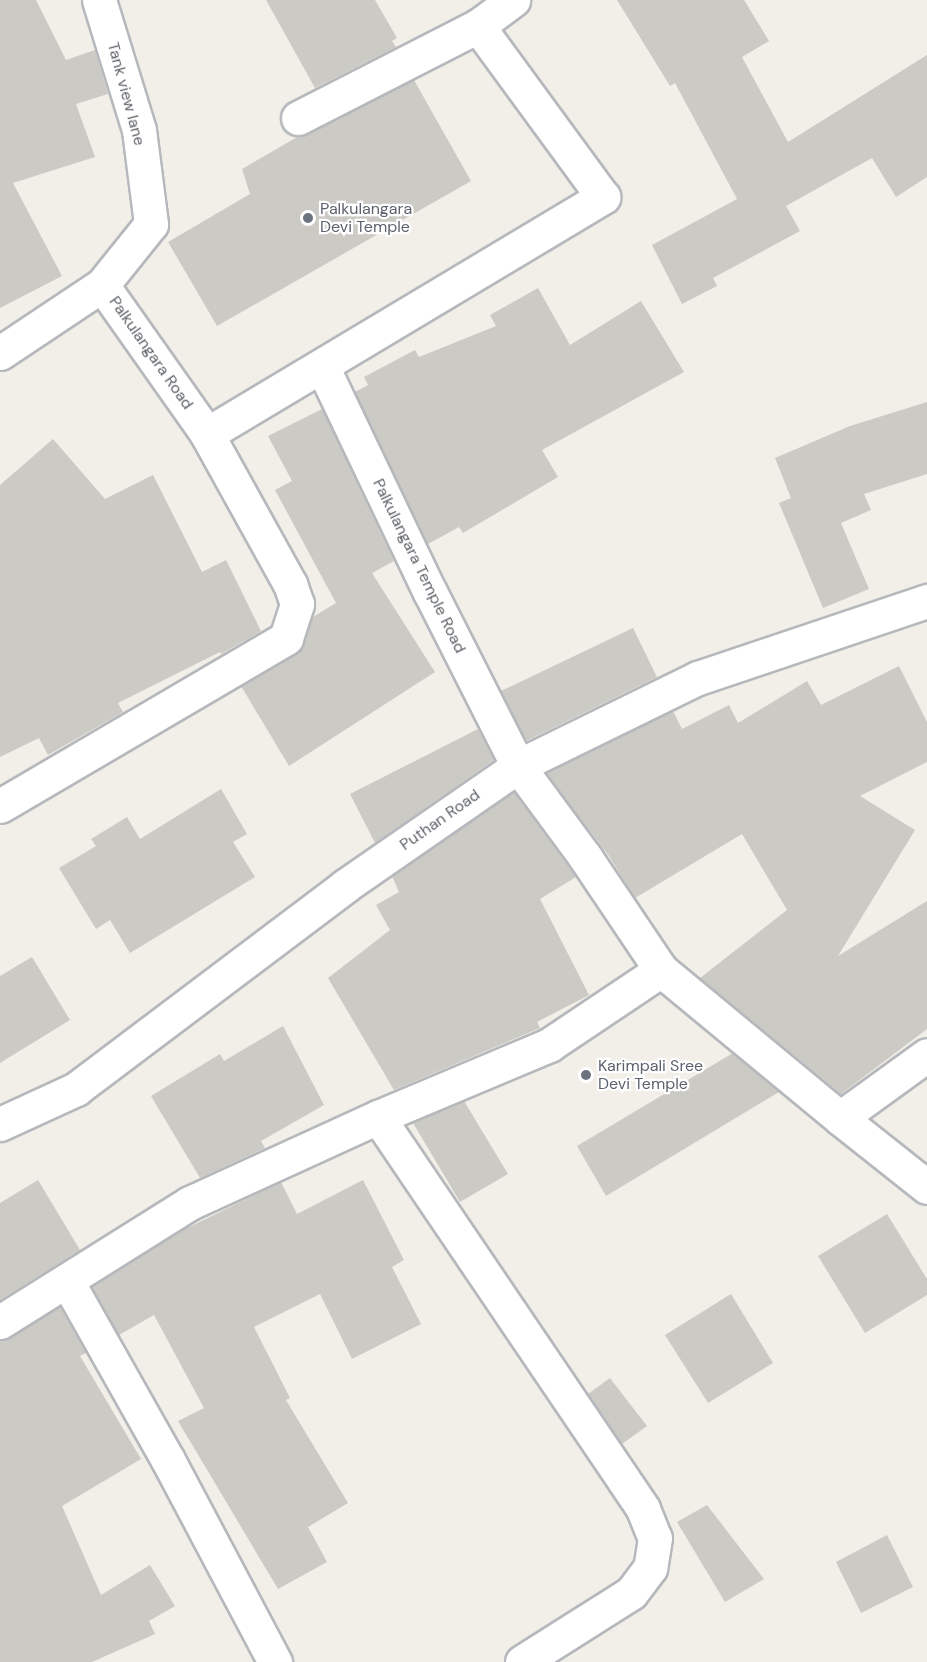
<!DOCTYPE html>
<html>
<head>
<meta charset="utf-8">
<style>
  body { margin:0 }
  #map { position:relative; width:927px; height:1662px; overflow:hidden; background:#f1efe8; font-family:"DM Sans",sans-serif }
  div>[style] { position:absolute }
  .building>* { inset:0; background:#cccac5 }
  .roads { filter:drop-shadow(2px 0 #b5b8bc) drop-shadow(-2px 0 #b5b8bc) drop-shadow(0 2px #b5b8bc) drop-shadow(0 -2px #b5b8bc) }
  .minor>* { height:33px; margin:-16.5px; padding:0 16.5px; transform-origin:16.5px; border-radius:16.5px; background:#fff }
  .tertiary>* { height:33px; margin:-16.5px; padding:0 16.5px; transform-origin:16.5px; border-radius:16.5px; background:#fff }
  .dots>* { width:16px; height:16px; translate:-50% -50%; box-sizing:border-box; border:3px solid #fff; border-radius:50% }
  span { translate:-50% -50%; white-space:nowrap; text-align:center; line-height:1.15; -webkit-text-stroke:4.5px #fff; paint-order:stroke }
  .street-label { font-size:16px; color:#5f6368 }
  .worship-label { font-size:16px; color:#5b616d }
  .left { translate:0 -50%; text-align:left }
</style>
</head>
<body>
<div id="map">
  <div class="building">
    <div style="clip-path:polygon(0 0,36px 0,66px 60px,95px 50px,108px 94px,76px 104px,95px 157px,13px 183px,62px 276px,0 308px)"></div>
    <div style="clip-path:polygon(266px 0,375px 0,397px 38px,392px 41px,396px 47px,315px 88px)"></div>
    <div style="clip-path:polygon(617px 0,744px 0,769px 41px,742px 57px,788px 142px,927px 55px,927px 177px,896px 197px,872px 158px,786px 206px,800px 231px,713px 278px,717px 286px,682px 304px,652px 245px,737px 199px,675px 83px,670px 86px)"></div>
    <div style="clip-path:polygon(414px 80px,471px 181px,217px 326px,168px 242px,250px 194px,242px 169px,299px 136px)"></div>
    <div style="clip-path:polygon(538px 288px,570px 345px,641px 301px,684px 372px,542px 450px,558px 477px,463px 533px,459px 527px,428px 544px,355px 392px,368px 385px,364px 377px,415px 350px,419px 357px,496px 326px,490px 315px)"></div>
    <div style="clip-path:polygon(927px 402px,927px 474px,864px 494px,871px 510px,841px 523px,869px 589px,823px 608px,779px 503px,791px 498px,775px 458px,850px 426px)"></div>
    <div style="clip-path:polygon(322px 409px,394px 561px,372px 573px,435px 672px,289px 766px,241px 686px,296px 654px,304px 644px,313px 617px,336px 603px,275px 490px,292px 481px,268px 436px)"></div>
    <div style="clip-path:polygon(53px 439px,105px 499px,153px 475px,202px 572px,226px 560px,261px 631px,221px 654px,220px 652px,118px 703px,123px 712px,48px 755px,39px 738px,0 757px,0 485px)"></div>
    <div style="clip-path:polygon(633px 628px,657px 677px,526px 741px,501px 691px)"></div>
    <div style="clip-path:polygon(899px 666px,927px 722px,927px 762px,860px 796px,915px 830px,838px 956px,927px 901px,927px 1029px,841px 1094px,700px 978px,787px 910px,742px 834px,635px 898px,609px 856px,546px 773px,673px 711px,682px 729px,729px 705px,738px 723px,807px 681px,821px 705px)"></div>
    <div style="clip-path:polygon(478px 729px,494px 760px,375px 843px,350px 794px)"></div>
    <div style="clip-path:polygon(221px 789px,247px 834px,233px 842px,255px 877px,130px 953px,110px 920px,96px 929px,59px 868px,96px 846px,91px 839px,127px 817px,140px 839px)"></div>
    <div style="clip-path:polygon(514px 792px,576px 877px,540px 899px,589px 995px,537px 1022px,540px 1028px,394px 1090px,328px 978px,390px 930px,376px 905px,399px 892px,392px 876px)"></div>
    <div style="clip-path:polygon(32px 957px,70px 1020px,0 1063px,0 976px)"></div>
    <div style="clip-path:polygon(283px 1026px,324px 1105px,261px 1141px,265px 1148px,200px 1178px,151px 1096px,220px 1054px,224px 1061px)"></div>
    <div style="clip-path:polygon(733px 1053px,779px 1092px,606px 1196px,577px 1146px)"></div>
    <div style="clip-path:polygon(464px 1101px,508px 1174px,460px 1202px,413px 1123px)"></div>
    <div style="clip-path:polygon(38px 1180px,80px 1250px,0 1300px,0 1203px)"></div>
    <div style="clip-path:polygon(363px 1180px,404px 1260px,392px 1267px,421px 1324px,352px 1359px,320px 1294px,254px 1327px,290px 1398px,286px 1400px,348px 1503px,308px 1527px,327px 1562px,278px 1589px,178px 1421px,204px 1408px,154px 1315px,119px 1335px,92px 1287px,175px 1234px,281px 1182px,297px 1214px)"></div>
    <div style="clip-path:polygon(887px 1214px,927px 1279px,927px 1295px,865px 1333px,818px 1256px)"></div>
    <div style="clip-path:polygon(731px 1294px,773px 1363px,708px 1403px,665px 1335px)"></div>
    <div style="clip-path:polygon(60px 1307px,86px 1353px,80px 1356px,141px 1459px,62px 1506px,101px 1595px,150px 1565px,175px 1606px,149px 1621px,155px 1634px,92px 1662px,0 1662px,0 1341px,10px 1338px)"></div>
    <div style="clip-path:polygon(610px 1378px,647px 1426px,622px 1444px,588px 1394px)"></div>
    <div style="clip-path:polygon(707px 1505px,764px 1579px,725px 1602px,677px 1522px)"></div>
    <div style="clip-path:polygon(887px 1535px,913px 1587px,861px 1613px,836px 1562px)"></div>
  </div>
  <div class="roads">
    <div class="minor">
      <div style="left:99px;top:0;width:136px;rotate:72.9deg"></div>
      <div style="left:139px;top:130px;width:95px;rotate:82.7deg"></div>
      <div style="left:151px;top:224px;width:78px;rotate:128.8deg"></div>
      <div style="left:298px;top:118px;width:202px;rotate:-27.1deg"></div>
      <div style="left:0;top:353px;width:123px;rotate:-33.7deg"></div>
      <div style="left:102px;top:285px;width:182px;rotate:54.8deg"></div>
      <div style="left:322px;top:366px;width:250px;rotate:64.5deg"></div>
      <div style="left:430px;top:592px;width:195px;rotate:63.2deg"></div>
      <div style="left:518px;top:766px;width:113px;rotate:53.6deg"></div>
      <div style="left:585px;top:857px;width:136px;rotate:56.1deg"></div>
      <div style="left:661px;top:970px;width:232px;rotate:39.6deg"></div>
      <div style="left:840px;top:1118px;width:111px;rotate:38.4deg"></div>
      <div style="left:0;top:806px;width:332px;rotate:-30.4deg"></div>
      <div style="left:286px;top:638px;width:36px;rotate:-72deg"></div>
      <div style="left:297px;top:604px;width:21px;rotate:-109deg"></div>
      <div style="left:290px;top:584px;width:171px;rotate:-119deg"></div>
      <div style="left:207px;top:434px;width:462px;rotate:-30.9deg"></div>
      <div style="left:603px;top:197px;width:212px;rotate:-126.2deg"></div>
      <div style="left:478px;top:26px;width:44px;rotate:-36.6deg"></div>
      <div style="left:378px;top:1117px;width:473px;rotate:55.9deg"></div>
      <div style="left:643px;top:1509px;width:31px;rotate:68deg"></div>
      <div style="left:655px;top:1538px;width:30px;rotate:99deg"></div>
      <div style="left:650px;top:1568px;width:31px;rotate:127deg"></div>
      <div style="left:631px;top:1593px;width:129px;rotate:147.7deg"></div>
      <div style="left:840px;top:1118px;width:107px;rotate:-35.9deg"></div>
      <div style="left:67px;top:1281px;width:206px;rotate:60.6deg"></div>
      <div style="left:168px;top:1460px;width:229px;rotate:62.1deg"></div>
      <div style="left:0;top:1322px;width:224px;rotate:-32.1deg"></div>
      <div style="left:190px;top:1203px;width:207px;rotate:-24.6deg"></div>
      <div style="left:378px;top:1117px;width:186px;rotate:-22.8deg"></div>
      <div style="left:549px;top:1045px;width:135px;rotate:-33.8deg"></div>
    </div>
    <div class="tertiary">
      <div style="left:0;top:1124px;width:84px;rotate:-24.7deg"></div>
      <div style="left:76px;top:1089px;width:337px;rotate:-37deg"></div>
      <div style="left:345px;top:886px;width:211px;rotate:-34.7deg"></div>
      <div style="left:518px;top:766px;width:200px;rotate:-26.1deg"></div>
      <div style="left:698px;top:678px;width:242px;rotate:-18.6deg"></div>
    </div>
  </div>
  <div class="dots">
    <div style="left:308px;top:218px;background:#6b7280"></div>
    <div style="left:586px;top:1075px;background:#6b7280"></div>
  </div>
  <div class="street-label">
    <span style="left:126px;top:94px;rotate:75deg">Tank view lane</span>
    <span style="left:151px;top:353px;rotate:55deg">Palkulangara Road</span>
    <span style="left:419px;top:566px;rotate:64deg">Palkulangara Temple Road</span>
    <span style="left:440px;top:820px;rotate:-35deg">Puthan Road</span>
  </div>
  <div class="worship-label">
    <span class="left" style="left:320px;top:218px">Palkulangara<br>Devi Temple</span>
    <span class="left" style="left:598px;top:1075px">Karimpali Sree<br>Devi Temple</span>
  </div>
</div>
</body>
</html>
